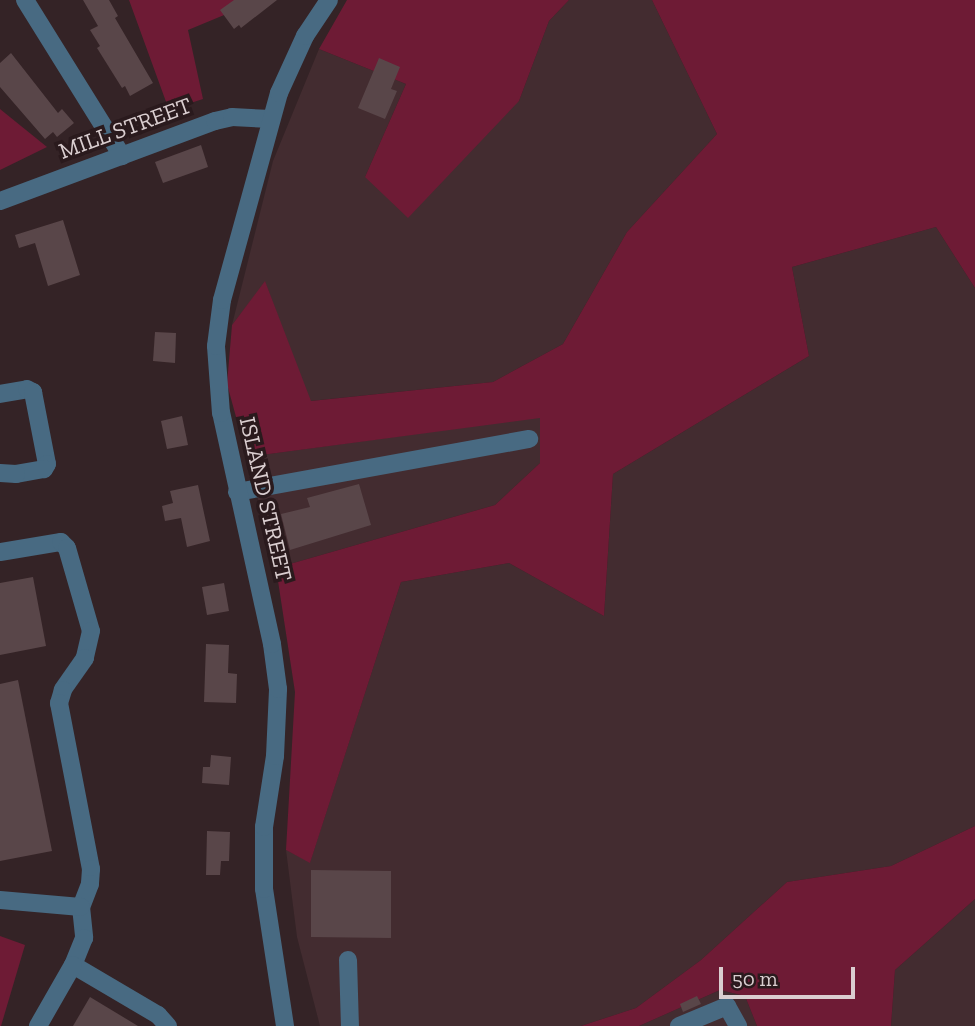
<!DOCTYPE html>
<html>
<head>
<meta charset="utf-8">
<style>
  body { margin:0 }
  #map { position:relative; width:975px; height:1026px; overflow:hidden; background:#342326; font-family:"Zilla Slab",serif }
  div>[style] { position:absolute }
  .built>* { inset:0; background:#432c30 }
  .green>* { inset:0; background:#6e1b35 }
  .building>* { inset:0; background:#594649 }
  .minor>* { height:18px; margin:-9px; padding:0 9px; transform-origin:9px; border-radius:9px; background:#486a82 }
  span { translate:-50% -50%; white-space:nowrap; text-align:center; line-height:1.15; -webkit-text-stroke:7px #2a1a1d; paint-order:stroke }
  .street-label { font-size:23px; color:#daced0 }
  .scale { position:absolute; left:719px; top:967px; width:136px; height:32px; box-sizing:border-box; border:4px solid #daced0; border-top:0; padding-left:9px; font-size:21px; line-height:24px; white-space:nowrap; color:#daced0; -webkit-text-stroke:5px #2a1a1d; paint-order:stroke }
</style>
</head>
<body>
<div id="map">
  <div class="built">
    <div style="clip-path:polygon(569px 0,652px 0,717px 134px,627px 232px,563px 344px,493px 382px,310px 401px,265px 282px,232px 325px,273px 161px,319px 49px,406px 84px,365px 177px,519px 101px,549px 21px)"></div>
    <div style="clip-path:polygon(936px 227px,975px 288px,975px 826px,891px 866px,787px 882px,701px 960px,636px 1008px,581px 1026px,320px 1026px,297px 937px,286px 850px,310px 862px,401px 582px,509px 563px,604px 616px,613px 474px,809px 356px,792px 267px)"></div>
    <div style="clip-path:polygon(540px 417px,540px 463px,495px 505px,276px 568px,247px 457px)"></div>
    <div style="clip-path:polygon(975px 899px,975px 1026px,891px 1026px,895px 970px)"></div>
    <div style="clip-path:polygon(720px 990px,745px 996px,757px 1026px,639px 1026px)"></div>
  </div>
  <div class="green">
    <div style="clip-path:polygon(129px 0,260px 0,188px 30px,203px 99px,169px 110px)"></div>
    <div style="clip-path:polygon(347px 0,569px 0,549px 21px,519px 101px,408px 218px,365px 177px,406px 84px,319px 49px)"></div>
    <div style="clip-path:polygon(652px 0,975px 0,975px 288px,936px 227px,792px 267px,809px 356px,613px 474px,604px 616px,509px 563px,401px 582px,310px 863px,286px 850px,295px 692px,276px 568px,495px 505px,540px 463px,540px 418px,247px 457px,227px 384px,232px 325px,265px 281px,311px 401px,493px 382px,563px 344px,627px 232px,717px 134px)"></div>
    <div style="clip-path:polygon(0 109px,47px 147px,0 170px)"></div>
    <div style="clip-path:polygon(975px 826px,975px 899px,895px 970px,891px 1026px,757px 1026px,745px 996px,720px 990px,639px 1026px,581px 1026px,636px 1008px,701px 960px,787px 882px,891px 866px)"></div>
    <div style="clip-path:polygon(0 936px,25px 945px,1px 1026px,0 1026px)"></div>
  </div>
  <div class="building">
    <div style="clip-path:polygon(83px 0,109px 0,118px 16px,115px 18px,153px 83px,130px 96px,125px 86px,122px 88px,97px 48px,100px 46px,90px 30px,98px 26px)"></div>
    <div style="clip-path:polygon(234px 0,277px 0,241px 28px,239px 25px,234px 29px,220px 10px)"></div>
    <div style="clip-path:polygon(11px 53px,58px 113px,62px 109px,74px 123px,57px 137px,53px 132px,45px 139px,0 87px,0 63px)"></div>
    <div style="clip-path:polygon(379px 58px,400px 67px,391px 89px,397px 91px,385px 119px,358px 108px)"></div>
    <div style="clip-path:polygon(201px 145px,208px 167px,163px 183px,155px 162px)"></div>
    <div style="clip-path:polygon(63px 220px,80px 275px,48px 286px,35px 243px,19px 248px,15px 235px)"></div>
    <div style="clip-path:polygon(155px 332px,176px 333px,175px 363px,153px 361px)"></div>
    <div style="clip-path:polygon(182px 416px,188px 445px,167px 449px,161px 421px)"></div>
    <div style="clip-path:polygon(359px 484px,371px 525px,290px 550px,281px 514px,310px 507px,307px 498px)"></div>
    <div style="clip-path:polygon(198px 485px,210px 541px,187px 547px,181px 518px,165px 521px,162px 506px,173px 503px,170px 491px)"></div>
    <div style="clip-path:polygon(33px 577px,46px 646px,0 655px,0 583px)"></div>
    <div style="clip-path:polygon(224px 583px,229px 611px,207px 615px,202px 587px)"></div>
    <div style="clip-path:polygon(206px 644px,229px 645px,228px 673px,237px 674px,236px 703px,204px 702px)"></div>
    <div style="clip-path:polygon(18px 680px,52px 851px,0 861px,0 684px)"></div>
    <div style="clip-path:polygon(211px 755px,231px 757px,229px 785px,202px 783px,203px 767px,210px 767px)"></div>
    <div style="clip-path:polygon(207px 831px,230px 832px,229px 861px,221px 861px,220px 875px,206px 875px)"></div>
    <div style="clip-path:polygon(311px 870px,391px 871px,391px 938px,311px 937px)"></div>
    <div style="clip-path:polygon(697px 996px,701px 1004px,683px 1012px,680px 1004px)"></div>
    <div style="clip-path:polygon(90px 997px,138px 1026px,73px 1026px)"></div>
  </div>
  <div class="minor">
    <div style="left:25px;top:0;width:184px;rotate:58.1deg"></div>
    <div style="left:0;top:201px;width:229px;rotate:-20.4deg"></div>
    <div style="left:215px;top:121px;width:17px;rotate:-13deg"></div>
    <div style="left:232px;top:117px;width:39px;rotate:3deg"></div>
    <div style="left:0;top:394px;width:27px;rotate:-10deg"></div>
    <div style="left:27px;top:389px;width:7px;rotate:27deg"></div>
    <div style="left:33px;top:392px;width:73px;rotate:79deg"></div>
    <div style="left:47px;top:464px;width:6px;rotate:121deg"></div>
    <div style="left:44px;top:469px;width:28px;rotate:170deg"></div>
    <div style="left:16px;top:474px;width:16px;rotate:-176deg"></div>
    <div style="left:237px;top:492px;width:297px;rotate:-10.3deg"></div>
    <div style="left:0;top:552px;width:62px;rotate:-9.3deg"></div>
    <div style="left:61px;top:542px;width:8px;rotate:45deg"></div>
    <div style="left:67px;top:548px;width:86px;rotate:73.9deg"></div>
    <div style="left:91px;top:631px;width:28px;rotate:103deg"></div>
    <div style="left:85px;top:658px;width:39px;rotate:125deg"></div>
    <div style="left:63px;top:690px;width:14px;rotate:107deg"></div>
    <div style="left:59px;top:703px;width:169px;rotate:79.1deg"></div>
    <div style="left:91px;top:869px;width:15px;rotate:94deg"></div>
    <div style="left:90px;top:884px;width:25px;rotate:111deg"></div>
    <div style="left:81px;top:907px;width:31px;rotate:84deg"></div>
    <div style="left:84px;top:938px;width:29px;rotate:112deg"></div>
    <div style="left:73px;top:965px;width:99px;rotate:30.5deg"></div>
    <div style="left:158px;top:1015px;width:15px;rotate:48deg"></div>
    <div style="left:0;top:900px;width:81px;rotate:4.9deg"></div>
    <div style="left:348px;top:960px;width:66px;rotate:88.3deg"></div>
    <div style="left:38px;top:1026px;width:70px;rotate:-60.2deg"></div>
    <div style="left:285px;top:1026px;width:139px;rotate:-98.7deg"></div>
    <div style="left:264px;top:889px;width:62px;rotate:-90deg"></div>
    <div style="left:264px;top:827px;width:72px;rotate:-81.2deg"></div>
    <div style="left:275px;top:756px;width:67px;rotate:-87.4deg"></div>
    <div style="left:278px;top:689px;width:45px;rotate:-97.6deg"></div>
    <div style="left:272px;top:644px;width:237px;rotate:-102.4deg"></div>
    <div style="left:221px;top:413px;width:67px;rotate:-94.3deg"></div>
    <div style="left:216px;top:346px;width:46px;rotate:-82.6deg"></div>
    <div style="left:222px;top:300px;width:215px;rotate:-74.6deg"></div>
    <div style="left:279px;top:93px;width:63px;rotate:-65.5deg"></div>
    <div style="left:305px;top:36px;width:43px;rotate:-56.3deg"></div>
    <div style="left:679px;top:1026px;width:52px;rotate:-22.6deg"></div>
    <div style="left:727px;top:1006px;width:23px;rotate:61deg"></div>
  </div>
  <div class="street-label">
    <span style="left:125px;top:128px;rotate:-20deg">MILL STREET</span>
    <span style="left:266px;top:499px;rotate:77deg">ISLAND STREET</span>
  </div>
  <div class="scale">50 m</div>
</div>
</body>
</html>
